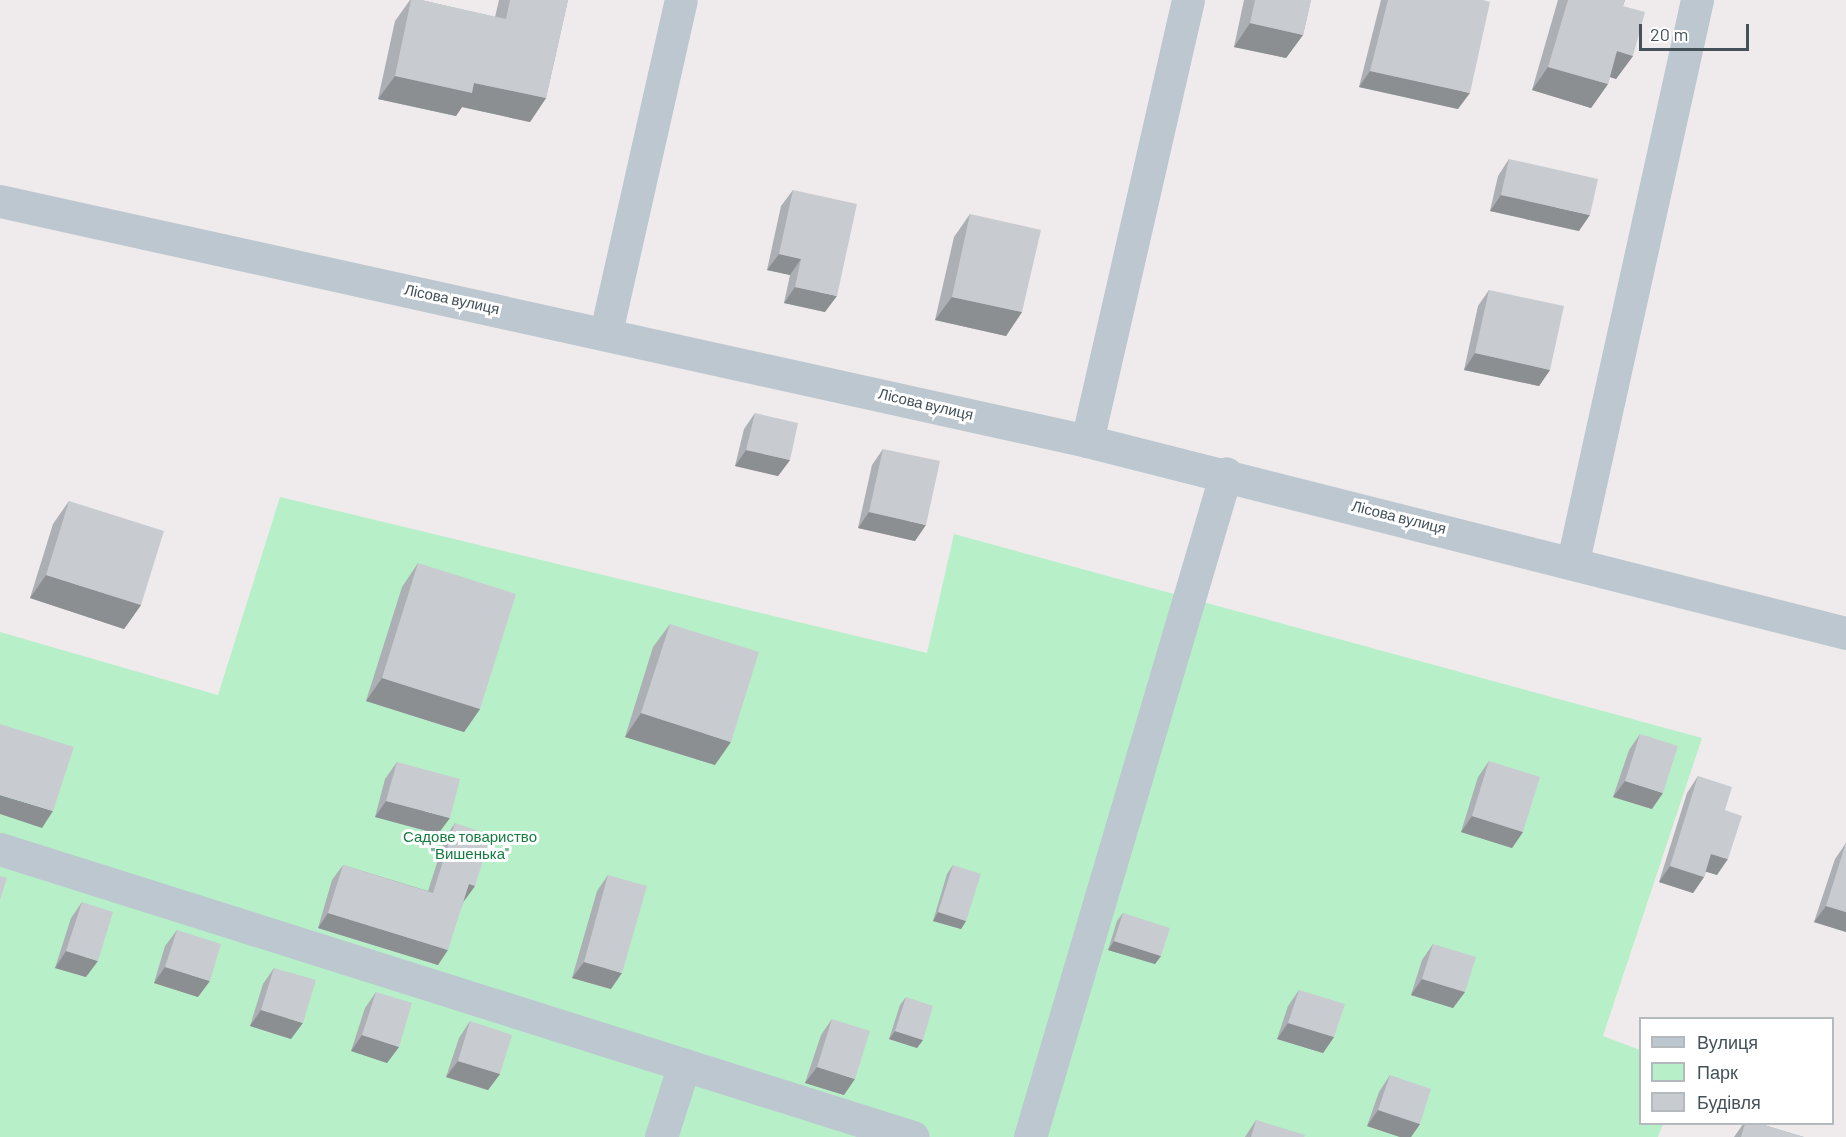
<!DOCTYPE html>
<html>
<head>
<meta charset="utf-8">
<style>
  body { margin:0 }
  #map { position:relative; width:1846px; height:1137px; overflow:hidden; background:#efebec; font-family:Barlow,sans-serif }
  div>[style] { position:absolute }
  .green>* { inset:0; background:#b7efc9 }
  .minor>* { height:33px; margin:-16.5px; padding:0 16.5px; transform-origin:16.5px; border-radius:16.5px; background:#bcc7cf }
  .wall>* { inset:0; background:#acafb4 }
  .shaded-wall>* { inset:0; background:#8c8f92 }
  .building>* { inset:0; background:#c8ccd1 }
  span { translate:-50% -50%; white-space:nowrap; text-align:center; line-height:1.15; -webkit-text-stroke:6px #fff; paint-order:stroke }
  .street-label { font-size:15px; color:#445159 }
  .park-label { font-size:15px; color:#147b41 }
  .legend { position:absolute; left:1639px; top:1017px; width:195px; height:108px; box-sizing:border-box; background:#fff; border:2px solid #b4b9bd; margin:0; padding:8px 10px; list-style:none; font-size:18px; color:#445159 }
  .legend li { display:flex; align-items:center; gap:12px; height:30px }
  .legend b { width:30px; border:2px solid #b4b9bd }
  .scale { position:absolute; left:1639px; top:24px; width:110px; height:27px; box-sizing:border-box; border:3px solid #445159; border-top:0; padding-left:8px; font-size:18px; line-height:21px; white-space:nowrap; color:#445159; -webkit-text-stroke:4px #fff; paint-order:stroke }
</style>
</head>
<body>
<div id="map">
  <div class="green">
    <div style="clip-path:polygon(280px 497px,927px 653px,954px 534px,1702px 738px,1603px 1036px,1640px 1050px,1640px 1124px,1663px 1124px,1658px 1137px,0 1137px,0 632px,218px 695px)"></div>
  </div>
  <div class="minor">
    <div style="left:0;top:201px;width:1113px;rotate:12.45deg"></div>
    <div style="left:1087px;top:441px;width:783px;rotate:14.2deg"></div>
    <div style="left:606px;top:332px;width:340px;rotate:-77.3deg"></div>
    <div style="left:1087px;top:441px;width:452px;rotate:-77.1deg"></div>
    <div style="left:1573px;top:561px;width:575px;rotate:-77.54deg"></div>
    <div style="left:0;top:849px;width:957px;rotate:17.51deg"></div>
    <div style="left:661px;top:1137px;width:76px;rotate:-72.3deg"></div>
    <div style="left:1030px;top:1137px;width:692px;rotate:-73.55deg"></div>
  </div>
  <div class="wall">
    <div style="clip-path:polygon(410px 0,421px 0,495px 17px,499px 0,568px 0,546px 98px,530px 122px,462px 107px,456px 116px,378px 99px,395px 21px)"></div>
    <div style="clip-path:polygon(1244px 0,1311px 0,1303px 35px,1286px 58px,1234px 47px)"></div>
    <div style="clip-path:polygon(1381px 0,1483px 0,1458px 109px,1359px 87px)"></div>
    <div style="clip-path:polygon(1558px 0,1625px 0,1623px 6px,1633px 56px,1616px 79px,1610px 77px,1608px 84px,1591px 108px,1532px 90px)"></div>
    <div style="clip-path:polygon(1509px 159px,1579px 231px,1490px 211px,1498px 176px)"></div>
    <div style="clip-path:polygon(793px 190px,825px 312px,784px 303px,790px 275px,767px 270px,781px 206px)"></div>
    <div style="clip-path:polygon(970px 214px,1022px 312px,1006px 336px,935px 320px,954px 237px)"></div>
    <div style="clip-path:polygon(1489px 290px,1550px 370px,1539px 386px,1464px 370px,1478px 306px)"></div>
    <div style="clip-path:polygon(755px 413px,790px 460px,778px 476px,735px 466px,744px 429px)"></div>
    <div style="clip-path:polygon(883px 449px,915px 541px,858px 528px,872px 465px)"></div>
    <div style="clip-path:polygon(69px 501px,141px 605px,124px 629px,30px 598px,53px 524px)"></div>
    <div style="clip-path:polygon(418px 563px,480px 709px,464px 732px,366px 701px,402px 587px)"></div>
    <div style="clip-path:polygon(670px 624px,715px 765px,625px 737px,653px 647px)"></div>
    <div style="clip-path:polygon(1640px 734px,1652px 809px,1613px 797px,1629px 750px)"></div>
    <div style="clip-path:polygon(1489px 761px,1523px 832px,1512px 848px,1461px 832px,1478px 777px)"></div>
    <div style="clip-path:polygon(397px 762px,438px 834px,375px 817px,385px 779px)"></div>
    <div style="clip-path:polygon(1698px 776px,1725px 810px,1717px 875px,1706px 871px,1704px 877px,1693px 893px,1659px 882px,1687px 793px)"></div>
    <div style="clip-path:polygon(455px 823px,475px 886px,464px 901px,438px 965px,318px 928px,332px 880px,343px 865px,428px 891px,445px 838px)"></div>
    <div style="clip-path:polygon(1846px 843px,1846px 932px,1814px 922px,1835px 859px)"></div>
    <div style="clip-path:polygon(953px 865px,966px 921px,961px 929px,933px 921px,947px 874px)"></div>
    <div style="clip-path:polygon(608px 875px,611px 989px,572px 978px,597px 891px)"></div>
    <div style="clip-path:polygon(82px 902px,86px 977px,55px 968px,71px 918px)"></div>
    <div style="clip-path:polygon(1123px 913px,1161px 956px,1155px 964px,1108px 950px,1117px 921px)"></div>
    <div style="clip-path:polygon(177px 930px,198px 997px,154px 983px,165px 946px)"></div>
    <div style="clip-path:polygon(1433px 944px,1465px 992px,1453px 1008px,1411px 995px,1422px 960px)"></div>
    <div style="clip-path:polygon(274px 968px,291px 1039px,250px 1026px,263px 984px)"></div>
    <div style="clip-path:polygon(1299px 990px,1334px 1037px,1323px 1053px,1277px 1039px,1288px 1006px)"></div>
    <div style="clip-path:polygon(376px 992px,399px 1047px,387px 1063px,351px 1051px,365px 1008px)"></div>
    <div style="clip-path:polygon(906px 997px,923px 1040px,917px 1048px,889px 1039px,900px 1005px)"></div>
    <div style="clip-path:polygon(832px 1019px,844px 1095px,805px 1083px,821px 1035px)"></div>
    <div style="clip-path:polygon(470px 1021px,500px 1074px,488px 1090px,446px 1077px,459px 1038px)"></div>
    <div style="clip-path:polygon(1390px 1075px,1420px 1124px,1411px 1137px,1400px 1137px,1367px 1126px,1379px 1092px)"></div>
    <div style="clip-path:polygon(1256px 1120px,1304px 1137px,1245px 1137px)"></div>
    <div style="clip-path:polygon(1743px 1124px,1761px 1124px,1804px 1137px,1734px 1137px)"></div>
  </div>
  <div class="shaded-wall">
    <div style="clip-path:polygon(1250px 23px,1303px 35px,1286px 58px,1234px 47px)"></div>
    <div style="clip-path:polygon(1617px 51px,1633px 56px,1616px 79px,1601px 74px)"></div>
    <div style="clip-path:polygon(1548px 67px,1608px 84px,1591px 108px,1532px 90px)"></div>
    <div style="clip-path:polygon(1370px 71px,1470px 93px,1458px 109px,1359px 87px)"></div>
    <div style="clip-path:polygon(395px 76px,474px 83px,546px 98px,530px 122px,462px 107px,456px 116px,378px 99px)"></div>
    <div style="clip-path:polygon(1501px 195px,1590px 215px,1579px 231px,1490px 211px)"></div>
    <div style="clip-path:polygon(779px 254px,801px 259px,790px 275px,767px 270px)"></div>
    <div style="clip-path:polygon(795px 287px,837px 296px,825px 312px,784px 303px)"></div>
    <div style="clip-path:polygon(952px 297px,1022px 312px,1006px 336px,935px 320px)"></div>
    <div style="clip-path:polygon(1475px 353px,1550px 370px,1539px 386px,1464px 370px)"></div>
    <div style="clip-path:polygon(746px 450px,790px 460px,778px 476px,735px 466px)"></div>
    <div style="clip-path:polygon(869px 512px,926px 525px,915px 541px,858px 528px)"></div>
    <div style="clip-path:polygon(46px 575px,141px 605px,124px 629px,30px 598px)"></div>
    <div style="clip-path:polygon(382px 678px,480px 709px,464px 732px,366px 701px)"></div>
    <div style="clip-path:polygon(641px 713px,731px 742px,715px 765px,625px 737px)"></div>
    <div style="clip-path:polygon(1625px 781px,1663px 793px,1652px 809px,1613px 797px)"></div>
    <div style="clip-path:polygon(0 795px,53px 811px,42px 828px,0 814px)"></div>
    <div style="clip-path:polygon(386px 801px,450px 818px,438px 834px,375px 817px)"></div>
    <div style="clip-path:polygon(1472px 816px,1523px 832px,1512px 848px,1461px 832px)"></div>
    <div style="clip-path:polygon(1711px 854px,1728px 859px,1717px 875px,1700px 870px)"></div>
    <div style="clip-path:polygon(1670px 866px,1704px 877px,1693px 893px,1659px 882px)"></div>
    <div style="clip-path:polygon(469px 884px,475px 886px,464px 901px,459px 899px)"></div>
    <div style="clip-path:polygon(1826px 906px,1846px 912px,1846px 932px,1814px 922px)"></div>
    <div style="clip-path:polygon(938px 912px,966px 921px,961px 929px,933px 921px)"></div>
    <div style="clip-path:polygon(328px 913px,448px 950px,438px 965px,318px 928px)"></div>
    <div style="clip-path:polygon(1114px 941px,1161px 956px,1155px 964px,1108px 950px)"></div>
    <div style="clip-path:polygon(66px 951px,98px 961px,86px 977px,55px 968px)"></div>
    <div style="clip-path:polygon(584px 962px,622px 973px,611px 989px,572px 978px)"></div>
    <div style="clip-path:polygon(165px 967px,210px 981px,198px 997px,154px 983px)"></div>
    <div style="clip-path:polygon(1422px 979px,1465px 992px,1453px 1008px,1411px 995px)"></div>
    <div style="clip-path:polygon(261px 1010px,303px 1023px,291px 1039px,250px 1026px)"></div>
    <div style="clip-path:polygon(1288px 1023px,1334px 1037px,1323px 1053px,1277px 1039px)"></div>
    <div style="clip-path:polygon(895px 1031px,923px 1040px,917px 1048px,889px 1039px)"></div>
    <div style="clip-path:polygon(362px 1035px,399px 1047px,387px 1063px,351px 1051px)"></div>
    <div style="clip-path:polygon(458px 1061px,500px 1074px,488px 1090px,446px 1077px)"></div>
    <div style="clip-path:polygon(817px 1067px,855px 1079px,844px 1095px,805px 1083px)"></div>
    <div style="clip-path:polygon(1378px 1110px,1420px 1124px,1411px 1137px,1400px 1137px,1367px 1126px)"></div>
  </div>
  <div class="building">
    <div style="clip-path:polygon(411px 0,421px 0,506px 19px,510px 0,568px 0,546px 98px,474px 83px,472px 93px,395px 76px)"></div>
    <div style="clip-path:polygon(1255px 0,1311px 0,1303px 35px,1250px 23px)"></div>
    <div style="clip-path:polygon(1388px 0,1483px 0,1490px 2px,1470px 93px,1370px 71px)"></div>
    <div style="clip-path:polygon(1568px 0,1625px 0,1623px 6px,1645px 12px,1633px 56px,1617px 51px,1608px 84px,1548px 67px)"></div>
    <div style="clip-path:polygon(1509px 159px,1598px 179px,1590px 215px,1501px 195px)"></div>
    <div style="clip-path:polygon(793px 190px,857px 204px,837px 296px,795px 287px,801px 259px,779px 254px)"></div>
    <div style="clip-path:polygon(970px 214px,1041px 230px,1022px 312px,952px 297px)"></div>
    <div style="clip-path:polygon(1489px 290px,1564px 306px,1550px 370px,1475px 353px)"></div>
    <div style="clip-path:polygon(755px 413px,798px 423px,790px 460px,746px 450px)"></div>
    <div style="clip-path:polygon(883px 449px,940px 461px,926px 525px,869px 512px)"></div>
    <div style="clip-path:polygon(69px 501px,164px 531px,141px 605px,46px 575px)"></div>
    <div style="clip-path:polygon(418px 563px,516px 594px,480px 709px,382px 678px)"></div>
    <div style="clip-path:polygon(670px 624px,759px 652px,731px 742px,641px 713px)"></div>
    <div style="clip-path:polygon(0 724px,74px 747px,53px 811px,0 795px)"></div>
    <div style="clip-path:polygon(1640px 734px,1678px 746px,1663px 793px,1625px 781px)"></div>
    <div style="clip-path:polygon(1489px 761px,1540px 777px,1523px 832px,1472px 816px)"></div>
    <div style="clip-path:polygon(397px 762px,460px 779px,450px 818px,386px 801px)"></div>
    <div style="clip-path:polygon(1698px 776px,1732px 787px,1725px 810px,1742px 816px,1728px 859px,1711px 854px,1704px 877px,1670px 866px)"></div>
    <div style="clip-path:polygon(455px 823px,491px 835px,475px 886px,469px 884px,448px 950px,328px 913px,343px 865px,433px 893px)"></div>
    <div style="clip-path:polygon(1846px 843px,1846px 912px,1826px 906px)"></div>
    <div style="clip-path:polygon(953px 865px,981px 874px,966px 921px,938px 912px)"></div>
    <div style="clip-path:polygon(608px 875px,647px 886px,622px 973px,584px 962px)"></div>
    <div style="clip-path:polygon(0 876px,7px 878px,0 900px)"></div>
    <div style="clip-path:polygon(82px 902px,113px 912px,98px 961px,66px 951px)"></div>
    <div style="clip-path:polygon(1123px 913px,1170px 928px,1161px 956px,1114px 941px)"></div>
    <div style="clip-path:polygon(177px 930px,221px 944px,210px 981px,165px 967px)"></div>
    <div style="clip-path:polygon(1433px 944px,1476px 957px,1465px 992px,1422px 979px)"></div>
    <div style="clip-path:polygon(274px 968px,316px 980px,303px 1023px,261px 1010px)"></div>
    <div style="clip-path:polygon(1299px 990px,1345px 1004px,1334px 1037px,1288px 1023px)"></div>
    <div style="clip-path:polygon(376px 992px,412px 1003px,399px 1047px,362px 1035px)"></div>
    <div style="clip-path:polygon(906px 997px,933px 1006px,923px 1040px,895px 1031px)"></div>
    <div style="clip-path:polygon(832px 1019px,870px 1031px,855px 1079px,817px 1067px)"></div>
    <div style="clip-path:polygon(470px 1021px,512px 1035px,500px 1074px,458px 1061px)"></div>
    <div style="clip-path:polygon(1390px 1075px,1431px 1089px,1420px 1124px,1378px 1110px)"></div>
    <div style="clip-path:polygon(1256px 1120px,1305px 1135px,1304px 1137px,1251px 1137px)"></div>
    <div style="clip-path:polygon(1745px 1124px,1761px 1124px,1804px 1137px,1741px 1137px)"></div>
  </div>
  <div class="street-label">
    <span style="left:452px;top:299px;rotate:12deg">Лісова вулиця</span>
    <span style="left:926px;top:404px;rotate:13deg">Лісова вулиця</span>
    <span style="left:1399px;top:517px;rotate:14deg">Лісова вулиця</span>
  </div>
  <div class="park-label">
    <span style="left:470px;top:845px">Садове товариство<br>"Вишенька"</span>
  </div>
  <ul class="legend">
  <li><b style="height:8px;background:#bcc7cf"></b>Вулиця</li>
  <li><b style="height:16px;background:#b7efc9"></b>Парк</li>
  <li><b style="height:16px;background:#c8ccd1"></b>Будівля</li>
  </ul>
  <div class="scale">20 m</div>
</div>
</body>
</html>
